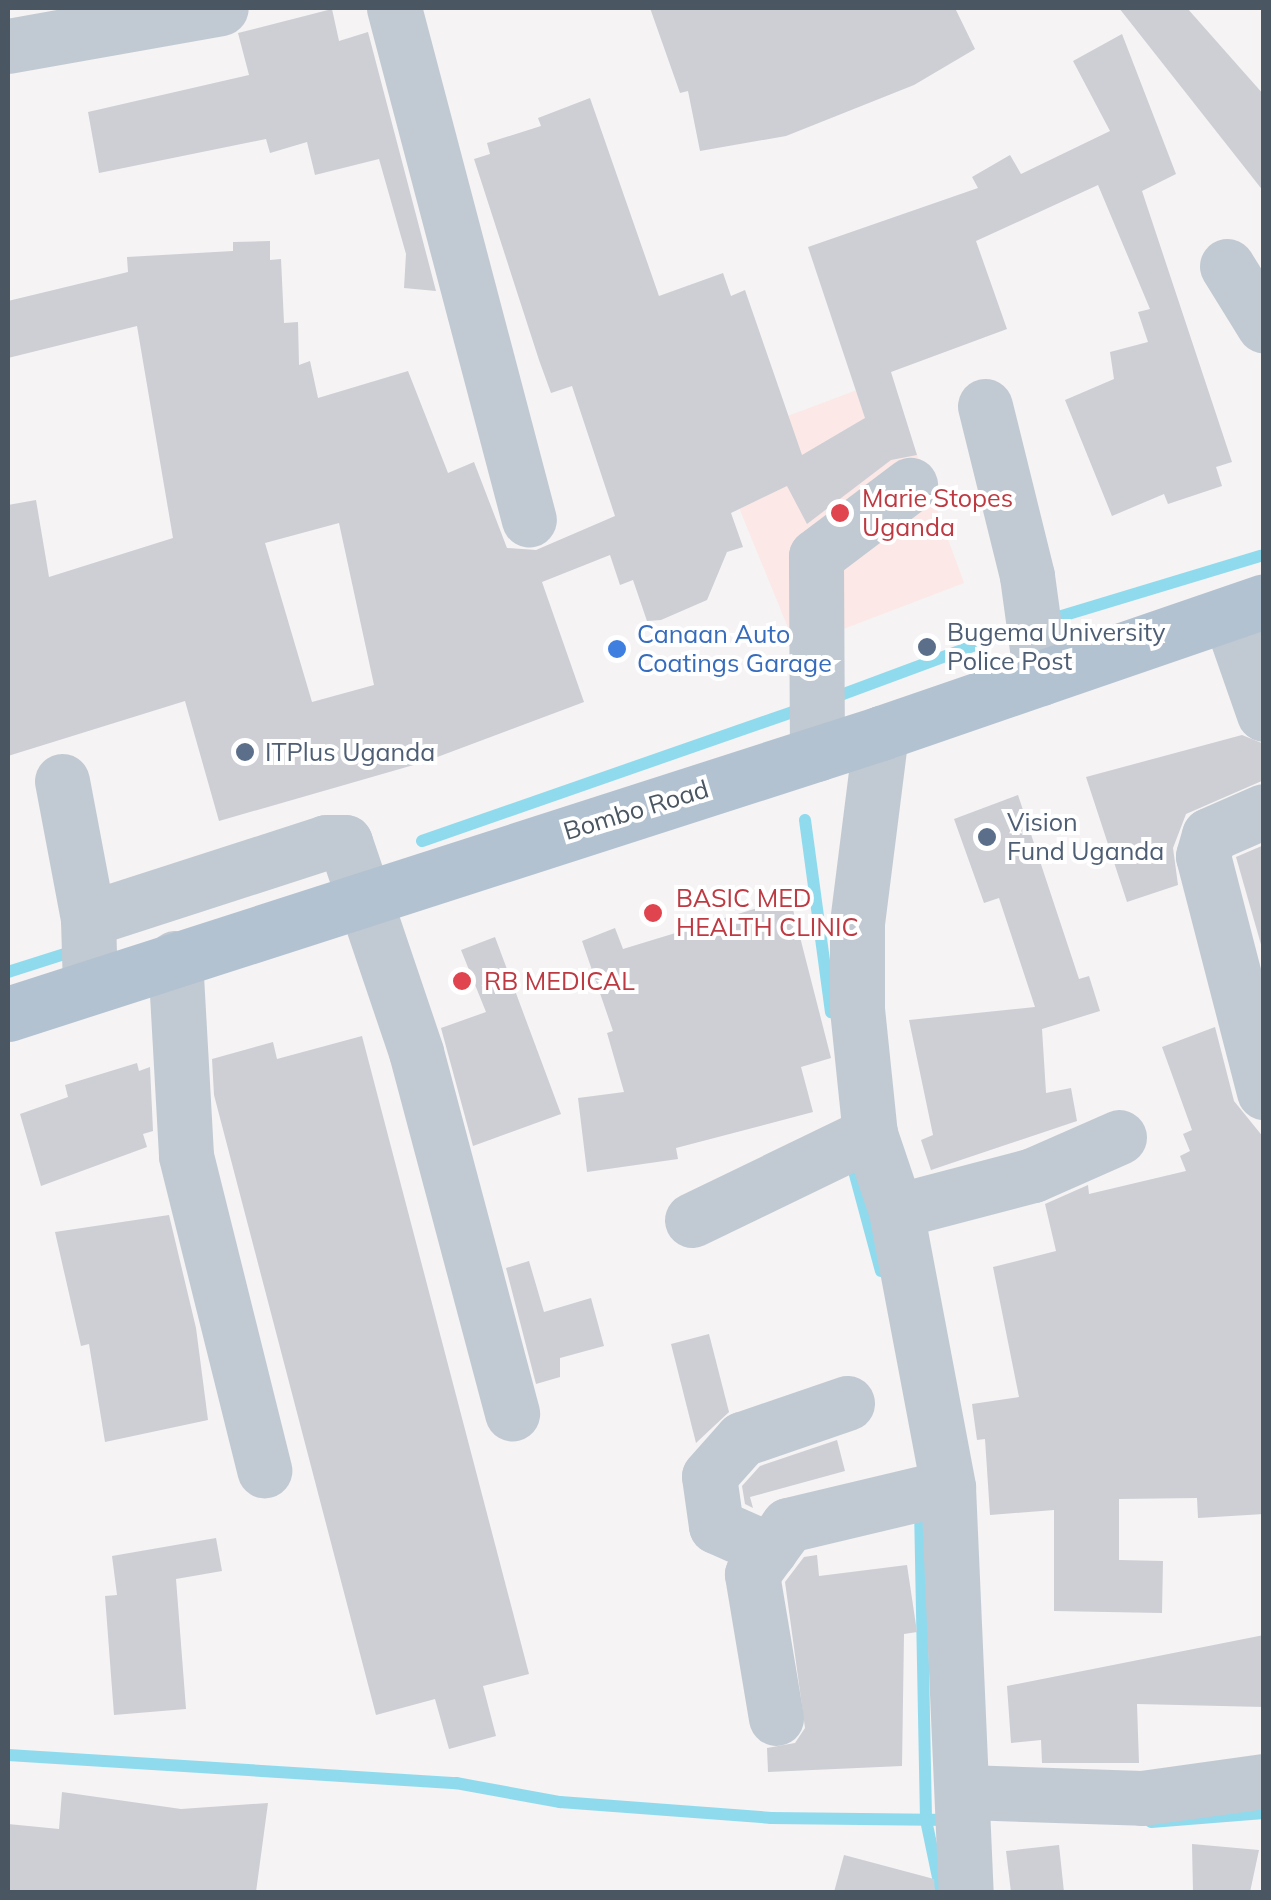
<!DOCTYPE html>
<html>
<head>
<meta charset="utf-8">
<style>
  body { margin:0 }
  #map { position:relative; width:1271px; height:1900px; overflow:hidden; background:#f5f3f3; font-family:Mulish,sans-serif }
  div>[style] { position:absolute }
  .medical>* { inset:0; background:#fce8e6 }
  .stream>* { height:12px; margin:-6px; padding:0 6px; transform-origin:6px; border-radius:6px; background:#90daee }
  .building>* { inset:0; background:#cdcfd5 }
  .minor>* { height:55px; margin:-27.5px; padding:0 27.5px; transform-origin:27.5px; border-radius:27.5px; background:#c1cad2 }
  .major>* { height:55px; margin:-27.5px; padding:0 27.5px; transform-origin:27.5px; border-radius:27.5px; background:#b3c2d1 }
  .dots>* { width:28px; height:28px; translate:-50% -50%; box-sizing:border-box; border:5px solid #fff; border-radius:50% }
  span { translate:-50% -50%; white-space:nowrap; text-align:center; line-height:1.15; -webkit-text-stroke:8px #fff; paint-order:stroke }
  .health-label { font-size:25px; color:#be3a42 }
  .left { translate:0 -50%; text-align:left }
  .service-label { font-size:25px; color:#4e5e75 }
  .shop-label { font-size:25px; color:#366cbe }
  .street-label { font-size:25px; color:#4a5661 }
  .frame { position:absolute; inset:0; border:10px solid #4a5661; pointer-events:none }
</style>
</head>
<body>
<div id="map">
  <div class="medical">
    <div style="clip-path:polygon(889px 378px,964px 583px,796px 647px,713px 444px)"></div>
  </div>
  <div class="stream">
    <div style="left:1055px;top:618px;width:215px;rotate:-16.8deg"></div>
    <div style="left:830px;top:699px;width:172px;rotate:-20.4deg"></div>
    <div style="left:805px;top:820px;width:194px;rotate:82.3deg"></div>
    <div style="left:422px;top:841px;width:402px;rotate:-19.2deg"></div>
    <div style="left:8px;top:972px;width:72px;rotate:-17.7deg"></div>
    <div style="left:851px;top:1160px;width:115px;rotate:74.9deg"></div>
    <div style="left:920px;top:1507px;width:313px;rotate:88.9deg"></div>
    <div style="left:926px;top:1820px;width:74px;rotate:78.2deg"></div>
    <div style="left:8px;top:1755px;width:449px;rotate:3.6deg"></div>
    <div style="left:456px;top:1783px;width:106px;rotate:10.4deg"></div>
    <div style="left:560px;top:1802px;width:212px;rotate:4.3deg"></div>
    <div style="left:771px;top:1818px;width:180px;rotate:0.6deg"></div>
    <div style="left:1151px;top:1822px;width:113px;rotate:-4.6deg"></div>
  </div>
  <div class="building">
    <div style="clip-path:polygon(650px 8px,955px 8px,975px 49px,914px 85px,786px 136px,700px 151px,688px 91px,680px 93px)"></div>
    <div style="clip-path:polygon(1119px 8px,1187px 8px,1264px 95px,1264px 192px)"></div>
    <div style="clip-path:polygon(332px 9px,339px 41px,368px 32px,436px 291px,404px 288px,406px 254px,379px 159px,315px 175px,307px 142px,270px 153px,266px 139px,99px 173px,88px 112px,249px 75px,238px 33px)"></div>
    <div style="clip-path:polygon(evenodd,1122px 34px,1176px 174px,1142px 191px,1232px 462px,1216px 467px,1222px 486px,1168px 504px,1164px 494px,1112px 516px,1065px 400px,1114px 379px,1110px 352px,1148px 342px,1138px 312px,1150px 309px,1098px 185px,976px 241px,1007px 329px,891px 372px,917px 455px,891px 460px,807px 524px,787px 486px,731px 513px,743px 547px,727px 552px,707px 600px,661px 620px,647px 621px,633px 580px,620px 585px,610px 555px,542px 582px,584px 702px,424px 762px,219px 821px,185px 701px,8px 756px,8px 505px,36px 500px,49px 577px,173px 538px,137px 326px,8px 358px,8px 301px,128px 272px,127px 257px,233px 251px,233px 242px,270px 241px,270px 260px,281px 259px,284px 323px,298px 322px,299px 365px,310px 361px,318px 398px,408px 371px,448px 473px,474px 462px,507px 548px,536px 550px,615px 516px,572px 386px,551px 393px,539px 360px,474px 159px,490px 154px,487px 143px,541px 126px,538px 118px,590px 98px,659px 296px,723px 273px,731px 296px,745px 290px,802px 455px,865px 418px,808px 247px,978px 188px,972px 177px,1010px 155px,1021px 174px,1110px 131px,1073px 61px,1122px 34px,339px 523px,374px 685px,312px 702px,265px 543px,339px 523px)"></div>
    <div style="clip-path:polygon(1242px 735px,1264px 744px,1264px 780px,1186px 814px,1173px 848px,1178px 885px,1127px 902px,1086px 777px)"></div>
    <div style="clip-path:polygon(1018px 795px,1079px 979px,1089px 976px,1100px 1011px,1042px 1029px,1046px 1093px,1071px 1088px,1077px 1121px,931px 1170px,921px 1140px,933px 1135px,909px 1020px,1035px 1007px,999px 898px,984px 903px,954px 819px)"></div>
    <div style="clip-path:polygon(1264px 845px,1264px 955px,1236px 857px)"></div>
    <div style="clip-path:polygon(790px 898px,831px 1058px,801px 1067px,813px 1112px,676px 1148px,678px 1159px,587px 1172px,578px 1098px,624px 1092px,607px 1033px,613px 1031px,582px 941px,615px 928px,623px 949px)"></div>
    <div style="clip-path:polygon(495px 937px,561px 1114px,473px 1146px,441px 1028px,486px 1012px,461px 950px)"></div>
    <div style="clip-path:polygon(1215px 1027px,1234px 1101px,1264px 1138px,1264px 1514px,1198px 1518px,1197px 1498px,1119px 1499px,1119px 1560px,1163px 1561px,1162px 1613px,1054px 1611px,1054px 1510px,990px 1515px,985px 1439px,977px 1440px,972px 1404px,1019px 1397px,993px 1267px,1056px 1251px,1045px 1204px,1088px 1185px,1089px 1194px,1186px 1171px,1180px 1156px,1190px 1151px,1183px 1134px,1192px 1130px,1162px 1047px)"></div>
    <div style="clip-path:polygon(362px 1036px,529px 1674px,483px 1686px,496px 1736px,449px 1749px,435px 1699px,376px 1715px,214px 1095px,212px 1059px,273px 1042px,277px 1059px)"></div>
    <div style="clip-path:polygon(137px 1063px,139px 1071px,150px 1067px,153px 1131px,143px 1134px,147px 1147px,41px 1186px,20px 1114px,68px 1097px,65px 1085px)"></div>
    <div style="clip-path:polygon(169px 1215px,196px 1328px,208px 1420px,105px 1442px,89px 1344px,81px 1346px,55px 1232px)"></div>
    <div style="clip-path:polygon(529px 1261px,544px 1312px,591px 1298px,604px 1346px,560px 1358px,560px 1377px,536px 1384px,506px 1268px)"></div>
    <div style="clip-path:polygon(709px 1334px,729px 1412px,696px 1443px,671px 1344px)"></div>
    <div style="clip-path:polygon(837px 1440px,845px 1471px,750px 1497px,753px 1508px,745px 1504px,742px 1486px,760px 1466px)"></div>
    <div style="clip-path:polygon(216px 1538px,222px 1571px,176px 1579px,186px 1709px,114px 1715px,105px 1596px,117px 1595px,112px 1556px)"></div>
    <div style="clip-path:polygon(817px 1555px,819px 1576px,907px 1565px,917px 1632px,904px 1634px,902px 1766px,768px 1772px,767px 1748px,795px 1743px,805px 1728px,785px 1582px,804px 1557px)"></div>
    <div style="clip-path:polygon(1264px 1635px,1264px 1707px,1137px 1704px,1139px 1763px,1042px 1763px,1041px 1740px,1011px 1743px,1007px 1686px)"></div>
    <div style="clip-path:polygon(62px 1792px,181px 1809px,268px 1803px,256px 1892px,8px 1892px,8px 1824px,59px 1829px)"></div>
    <div style="clip-path:polygon(1192px 1844px,1259px 1850px,1250px 1892px,1193px 1892px)"></div>
    <div style="clip-path:polygon(1059px 1845px,1064px 1892px,1011px 1892px,1006px 1851px)"></div>
    <div style="clip-path:polygon(844px 1855px,934px 1879px,935px 1892px,834px 1892px)"></div>
  </div>
  <div class="minor">
    <div style="left:394px;top:8px;width:529px;rotate:75.23deg"></div>
    <div style="left:8px;top:46px;width:216px;rotate:-10.1deg"></div>
    <div style="left:1227px;top:266px;width:70px;rotate:58.3deg"></div>
    <div style="left:985px;top:406px;width:175px;rotate:76.1deg"></div>
    <div style="left:1027px;top:576px;width:103px;rotate:82.2deg"></div>
    <div style="left:1229px;top:614px;width:106px;rotate:70.7deg"></div>
    <div style="left:881px;top:733px;width:191px;rotate:97.2deg"></div>
    <div style="left:857px;top:922px;width:87px;rotate:90deg"></div>
    <div style="left:857px;top:1009px;width:126px;rotate:84.1deg"></div>
    <div style="left:870px;top:1134px;width:81px;rotate:71.3deg"></div>
    <div style="left:896px;top:1211px;width:281px;rotate:79.3deg"></div>
    <div style="left:948px;top:1487px;width:405px;rotate:87.5deg"></div>
    <div style="left:817px;top:754px;width:198px;rotate:-90.3deg"></div>
    <div style="left:816px;top:556px;width:118px;rotate:-37.1deg"></div>
    <div style="left:62px;top:781px;width:140px;rotate:79.3deg"></div>
    <div style="left:1264px;top:811px;width:60px;rotate:156.4deg"></div>
    <div style="left:1209px;top:835px;width:22px;rotate:106deg"></div>
    <div style="left:1203px;top:856px;width:244px;rotate:75.5deg"></div>
    <div style="left:175px;top:958px;width:198px;rotate:86.8deg"></div>
    <div style="left:186px;top:1156px;width:324px;rotate:76deg"></div>
    <div style="left:90px;top:987px;width:68px;rotate:-91.7deg"></div>
    <div style="left:88px;top:919px;width:250px;rotate:-17.9deg"></div>
    <div style="left:326px;top:842px;width:19px"></div>
    <div style="left:345px;top:842px;width:222px;rotate:71.3deg"></div>
    <div style="left:416px;top:1052px;width:374px;rotate:75.1deg"></div>
    <div style="left:896px;top:1211px;width:142px;rotate:-14.7deg"></div>
    <div style="left:1033px;top:1175px;width:94px;rotate:-23.8deg"></div>
    <div style="left:692px;top:1220px;width:198px;rotate:-25.8deg"></div>
    <div style="left:770px;top:1550px;width:59px;rotate:-156deg"></div>
    <div style="left:716px;top:1526px;width:50px;rotate:-98deg"></div>
    <div style="left:709px;top:1476px;width:50px;rotate:-48.3deg"></div>
    <div style="left:742px;top:1439px;width:111px;rotate:-18.9deg"></div>
    <div style="left:776px;top:1718px;width:146px;rotate:-99.5deg"></div>
    <div style="left:752px;top:1574px;width:61px;rotate:-53.7deg"></div>
    <div style="left:788px;top:1525px;width:164px;rotate:-13.4deg"></div>
    <div style="left:965px;top:1792px;width:177px;rotate:1.9deg"></div>
    <div style="left:1142px;top:1798px;width:123px;rotate:-7.9deg"></div>
  </div>
  <div class="major">
    <div style="left:8px;top:1014px;width:917px;rotate:-17.84deg"></div>
    <div style="left:881px;top:733px;width:405px;rotate:-19deg"></div>
  </div>
  <div class="dots">
    <div style="left:840px;top:513px;background:#e0444e"></div>
    <div style="left:927px;top:647px;background:#5c6f8a"></div>
    <div style="left:617px;top:649px;background:#3f7fe0"></div>
    <div style="left:245px;top:752px;background:#5c6f8a"></div>
    <div style="left:987px;top:837px;background:#5c6f8a"></div>
    <div style="left:653px;top:913px;background:#e0444e"></div>
    <div style="left:462px;top:981px;background:#e0444e"></div>
  </div>
  <div class="health-label">
    <span class="left" style="left:862px;top:513px">Marie Stopes<br>Uganda</span>
    <span class="left" style="left:676px;top:913px">BASIC MED<br>HEALTH CLINIC</span>
    <span class="left" style="left:484px;top:981px">RB MEDICAL</span>
  </div>
  <div class="service-label">
    <span class="left" style="left:947px;top:647px">Bugema University<br>Police Post</span>
    <span class="left" style="left:265px;top:752px">ITPlus Uganda</span>
    <span class="left" style="left:1007px;top:837px">Vision<br>Fund Uganda</span>
  </div>
  <div class="shop-label">
    <span class="left" style="left:637px;top:649px">Canaan Auto<br>Coatings Garage</span>
  </div>
  <div class="street-label">
    <span style="left:636px;top:810px;rotate:-17deg">Bombo Road</span>
  </div>
  <div class="frame"></div>
</div>
</body>
</html>
